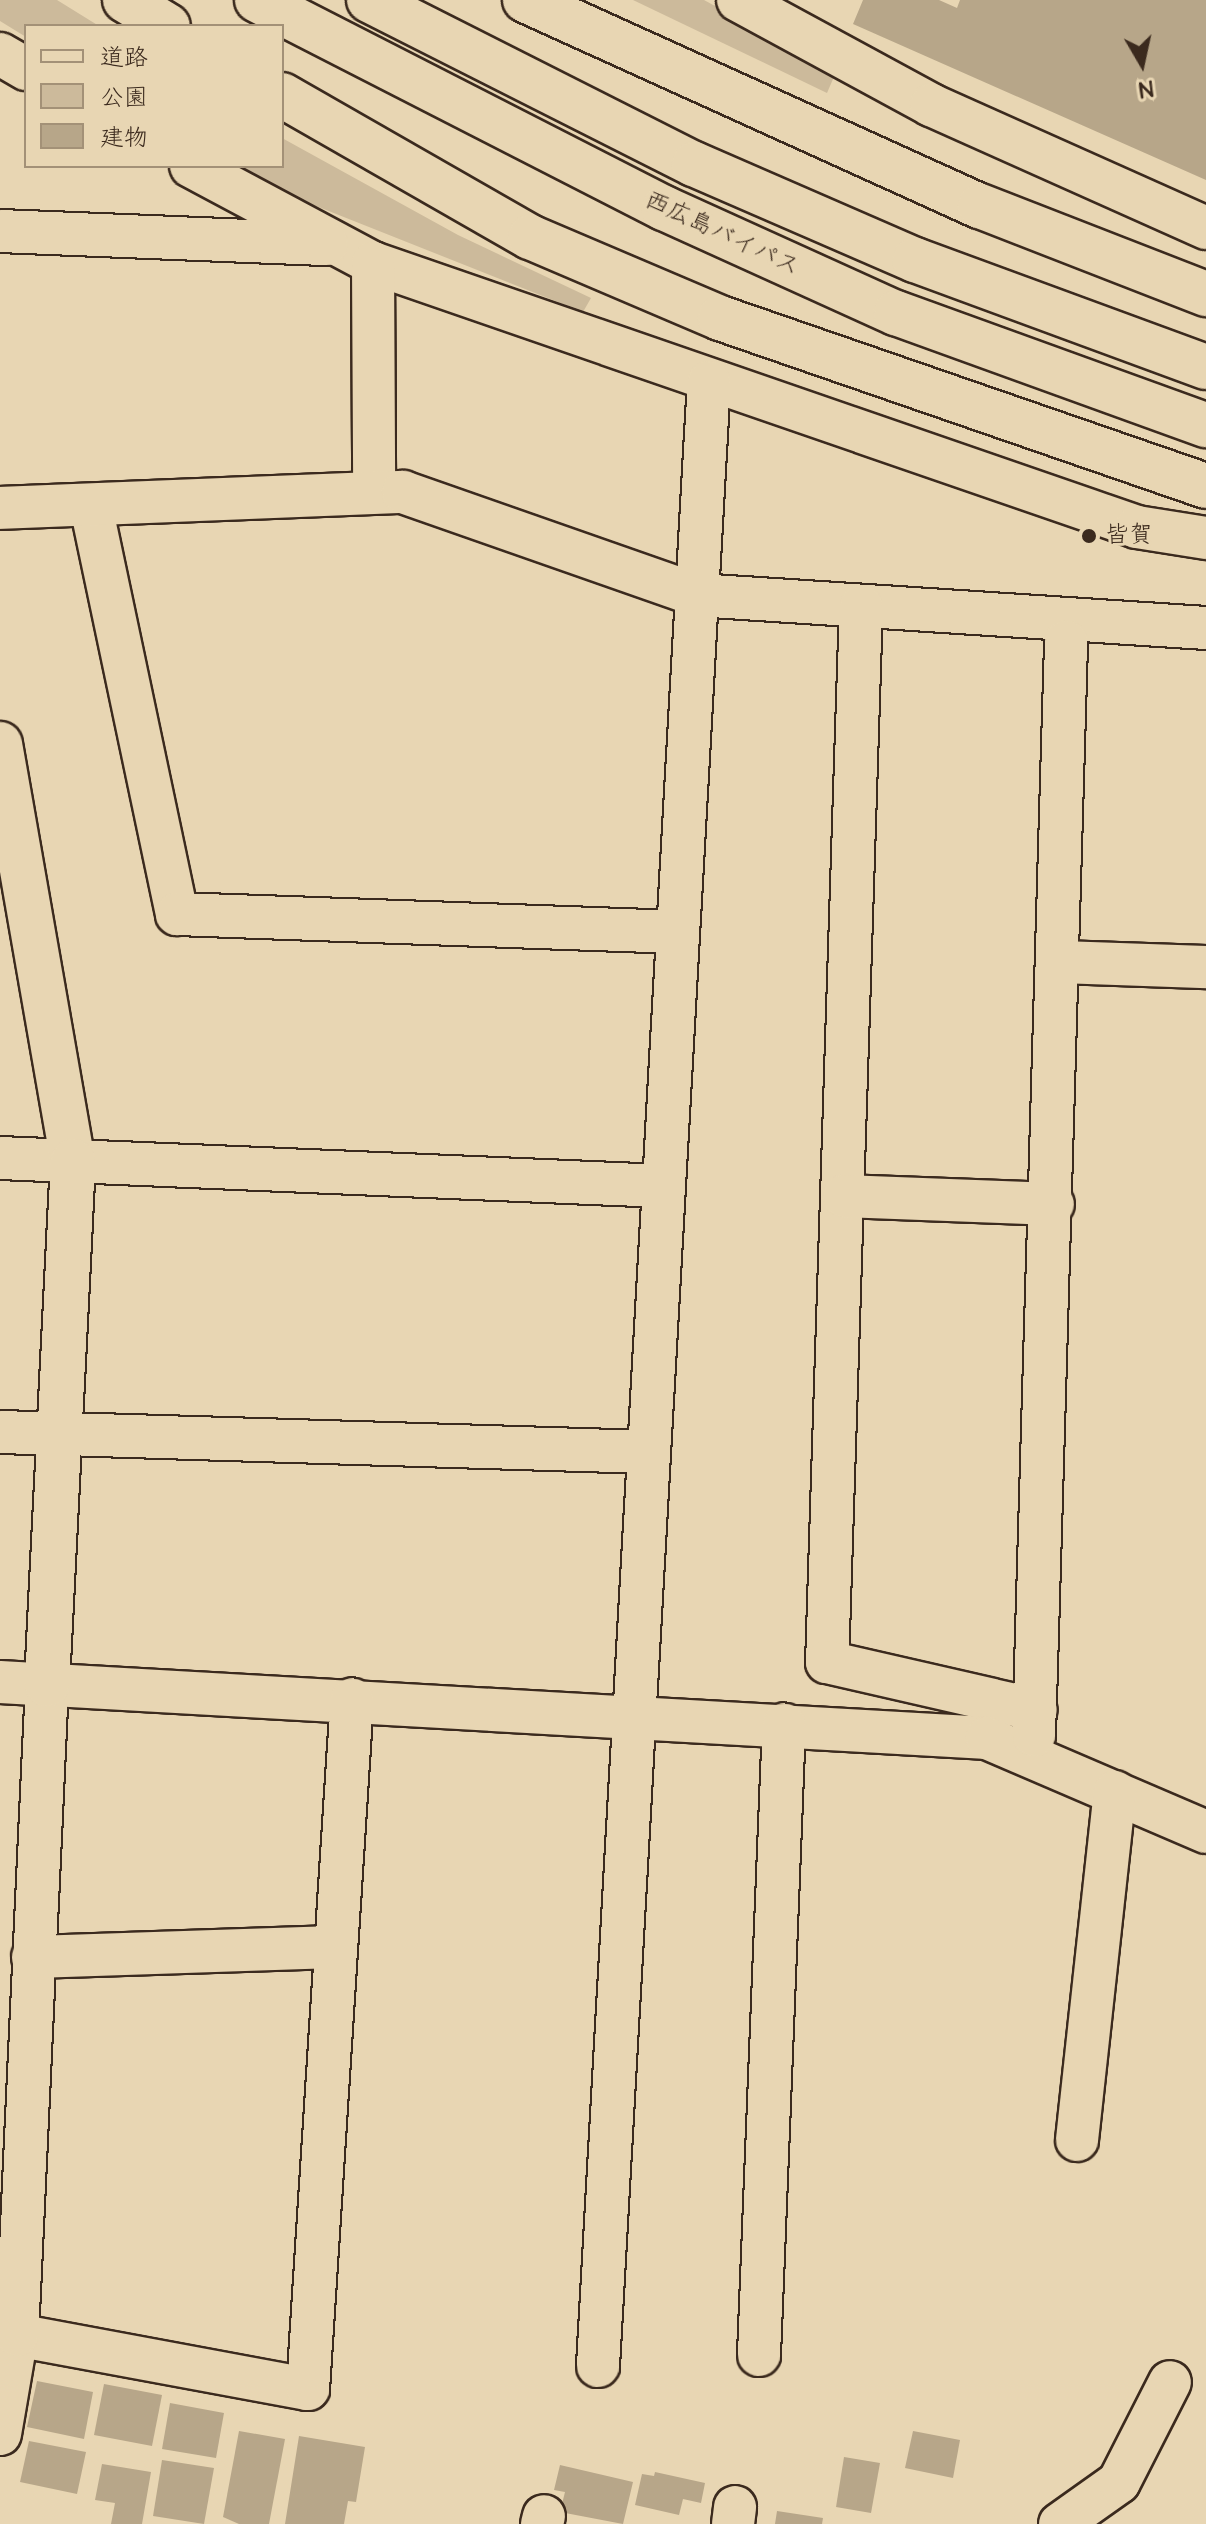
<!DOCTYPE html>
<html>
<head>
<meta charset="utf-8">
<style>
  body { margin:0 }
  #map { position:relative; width:1206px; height:2524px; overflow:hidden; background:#e8d6b3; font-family:"Architects Daughter","Klee One",sans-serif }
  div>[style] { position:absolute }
  .green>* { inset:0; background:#ccba9b }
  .building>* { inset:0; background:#b7a689 }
  .roads { filter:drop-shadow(2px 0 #3b2a1e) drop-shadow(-2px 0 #3b2a1e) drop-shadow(0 2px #3b2a1e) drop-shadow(0 -2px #3b2a1e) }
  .minor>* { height:42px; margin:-21px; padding:0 21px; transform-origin:21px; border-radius:21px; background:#e8d6b3 }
  .tertiary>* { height:44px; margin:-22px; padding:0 22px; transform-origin:22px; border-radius:22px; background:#e8d6b3 }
  .motorway>* { height:44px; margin:-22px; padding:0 22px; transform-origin:22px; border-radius:22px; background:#e8d6b3 }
  .dots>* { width:22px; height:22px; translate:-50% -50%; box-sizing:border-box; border:4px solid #e8d6b3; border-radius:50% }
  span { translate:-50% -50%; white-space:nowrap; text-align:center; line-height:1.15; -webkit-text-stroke:6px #e8d6b3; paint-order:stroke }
  .street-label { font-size:24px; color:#3b2a1e }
  .poi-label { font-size:24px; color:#3b2a1e }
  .left { translate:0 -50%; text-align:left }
  .legend { position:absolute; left:24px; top:24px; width:260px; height:144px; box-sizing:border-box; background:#e8d6b3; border:2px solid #a39177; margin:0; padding:10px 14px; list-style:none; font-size:24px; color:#3b2a1e }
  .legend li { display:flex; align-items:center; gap:16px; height:40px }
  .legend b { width:40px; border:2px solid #a39177 }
  .north { position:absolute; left:1102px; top:24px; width:80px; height:80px; -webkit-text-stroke:6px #e8d6b3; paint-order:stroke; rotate:171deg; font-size:22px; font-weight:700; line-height:32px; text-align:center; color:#3b2a1e }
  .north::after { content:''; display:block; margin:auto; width:28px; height:36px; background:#3b2a1e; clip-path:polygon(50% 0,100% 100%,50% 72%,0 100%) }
</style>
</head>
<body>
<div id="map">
  <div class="green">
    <div style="clip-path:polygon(0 0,57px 0,99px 26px,26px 26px,26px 37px,0 21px)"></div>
    <div style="clip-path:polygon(633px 0,704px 0,836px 72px,827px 93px)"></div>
    <div style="clip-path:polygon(282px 138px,458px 235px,591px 298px,583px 312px,306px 202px,239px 166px,282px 166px)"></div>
  </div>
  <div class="building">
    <div style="clip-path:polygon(863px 0,939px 0,957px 8px,960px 0,1206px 0,1206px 180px,853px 24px)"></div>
    <div style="clip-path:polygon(37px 2381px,93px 2392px,84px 2439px,27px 2427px)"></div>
    <div style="clip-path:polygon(104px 2384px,162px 2395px,152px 2446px,94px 2435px)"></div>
    <div style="clip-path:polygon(170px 2403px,224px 2413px,216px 2458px,162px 2449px)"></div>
    <div style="clip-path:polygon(239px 2431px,285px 2439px,269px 2524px,239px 2524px,223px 2517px)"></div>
    <div style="clip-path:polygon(913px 2431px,960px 2440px,953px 2478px,905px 2468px)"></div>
    <div style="clip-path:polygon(299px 2436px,365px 2447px,356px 2502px,348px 2501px,344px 2524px,285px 2524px)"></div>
    <div style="clip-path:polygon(29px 2441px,86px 2452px,77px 2494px,20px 2482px)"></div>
    <div style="clip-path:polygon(844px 2457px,880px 2463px,871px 2513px,836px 2507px)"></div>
    <div style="clip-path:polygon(162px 2460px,214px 2468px,204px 2524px,153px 2516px)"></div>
    <div style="clip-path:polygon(102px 2464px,151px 2472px,142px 2524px,111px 2524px,115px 2503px,95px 2500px)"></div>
    <div style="clip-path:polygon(560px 2465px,633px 2482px,623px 2524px,560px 2512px,565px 2492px,554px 2490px)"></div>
    <div style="clip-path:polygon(655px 2472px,705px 2483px,701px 2503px,683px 2499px,679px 2515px,635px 2505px,642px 2474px,654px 2476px)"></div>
    <div style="clip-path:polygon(777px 2511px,823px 2518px,822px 2524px,775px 2524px)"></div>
  </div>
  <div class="roads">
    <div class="minor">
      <div style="left:738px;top:0;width:220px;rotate:28.5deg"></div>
      <div style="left:931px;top:105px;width:301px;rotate:24.1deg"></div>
      <div style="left:0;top:54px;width:30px;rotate:30deg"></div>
      <div style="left:191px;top:166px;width:206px;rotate:28.1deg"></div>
      <div style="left:373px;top:263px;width:808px;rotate:19.06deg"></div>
      <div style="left:1137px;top:527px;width:70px;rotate:9.1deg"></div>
      <div style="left:0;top:231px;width:327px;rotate:2.3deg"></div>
      <div style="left:373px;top:263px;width:228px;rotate:89.7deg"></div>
      <div style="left:91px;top:506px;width:417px;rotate:78.1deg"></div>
      <div style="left:177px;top:914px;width:501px;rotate:2.06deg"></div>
      <div style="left:0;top:508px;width:403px;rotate:-2.3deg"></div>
      <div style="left:403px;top:492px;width:312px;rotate:19.3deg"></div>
      <div style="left:697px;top:595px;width:510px;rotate:3.71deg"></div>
      <div style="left:861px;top:606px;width:1057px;rotate:91.84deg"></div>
      <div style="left:827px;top:1662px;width:214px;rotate:12.9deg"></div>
      <div style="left:1060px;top:962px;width:146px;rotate:2deg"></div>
      <div style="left:0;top:1158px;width:663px;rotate:2.42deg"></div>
      <div style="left:844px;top:1196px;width:209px;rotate:2.2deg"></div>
      <div style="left:0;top:1432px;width:647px;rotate:1.77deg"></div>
      <div style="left:0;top:1682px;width:989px;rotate:3.25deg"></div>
      <div style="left:987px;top:1738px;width:238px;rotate:23.2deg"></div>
      <div style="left:1034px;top:1735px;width:1094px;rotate:-88.32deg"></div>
      <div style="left:33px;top:1957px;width:303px;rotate:-1.9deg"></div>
      <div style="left:1077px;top:2140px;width:350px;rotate:-83.8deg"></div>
      <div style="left:0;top:2332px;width:313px;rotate:10.5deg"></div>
      <div style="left:308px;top:2389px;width:691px;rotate:-86.35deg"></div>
      <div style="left:759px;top:2355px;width:631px;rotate:-87.73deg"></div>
      <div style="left:598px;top:2366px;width:1987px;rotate:-86.8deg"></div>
      <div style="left:0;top:2434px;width:100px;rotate:-80.3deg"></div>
      <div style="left:17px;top:2335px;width:652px;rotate:-87.36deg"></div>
      <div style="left:542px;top:2524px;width:8px;rotate:-76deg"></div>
      <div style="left:733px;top:2524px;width:17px;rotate:-83deg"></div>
      <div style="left:1060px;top:2524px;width:72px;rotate:-35.4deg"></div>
      <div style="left:1119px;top:2482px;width:112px;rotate:-63deg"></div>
    </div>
    <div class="tertiary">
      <div style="left:0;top:744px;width:423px;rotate:80.1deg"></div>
      <div style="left:73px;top:1161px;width:524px;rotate:92.85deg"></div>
    </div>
    <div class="motorway">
      <div style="left:125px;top:0;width:50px;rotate:31.2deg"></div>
      <div style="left:257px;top:0;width:457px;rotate:27.1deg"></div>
      <div style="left:664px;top:208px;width:255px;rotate:24.4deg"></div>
      <div style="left:896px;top:313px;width:330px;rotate:19.9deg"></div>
      <div style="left:369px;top:0;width:364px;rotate:26.8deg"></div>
      <div style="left:694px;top:164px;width:241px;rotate:23.5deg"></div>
      <div style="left:915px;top:260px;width:310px;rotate:20.2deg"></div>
      <div style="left:525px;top:0;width:499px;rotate:24.4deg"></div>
      <div style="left:980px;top:206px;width:243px;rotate:21.3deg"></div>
      <div style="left:282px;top:95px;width:286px;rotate:29.8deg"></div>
      <div style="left:530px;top:237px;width:207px;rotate:23.1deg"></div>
      <div style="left:720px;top:318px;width:514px;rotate:19.07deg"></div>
    </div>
  </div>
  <div class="dots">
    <div style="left:1089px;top:536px;background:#3b2a1e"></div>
  </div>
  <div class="street-label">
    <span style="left:722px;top:234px;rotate:25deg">西広島バイパス</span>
  </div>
  <div class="poi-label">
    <span class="left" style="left:1105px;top:536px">皆賀</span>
  </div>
  <ul class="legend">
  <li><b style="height:10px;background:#e8d6b3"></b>道路</li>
  <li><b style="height:22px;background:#ccba9b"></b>公園</li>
  <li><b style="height:22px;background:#b7a689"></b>建物</li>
  </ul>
  <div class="north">N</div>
</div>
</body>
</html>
